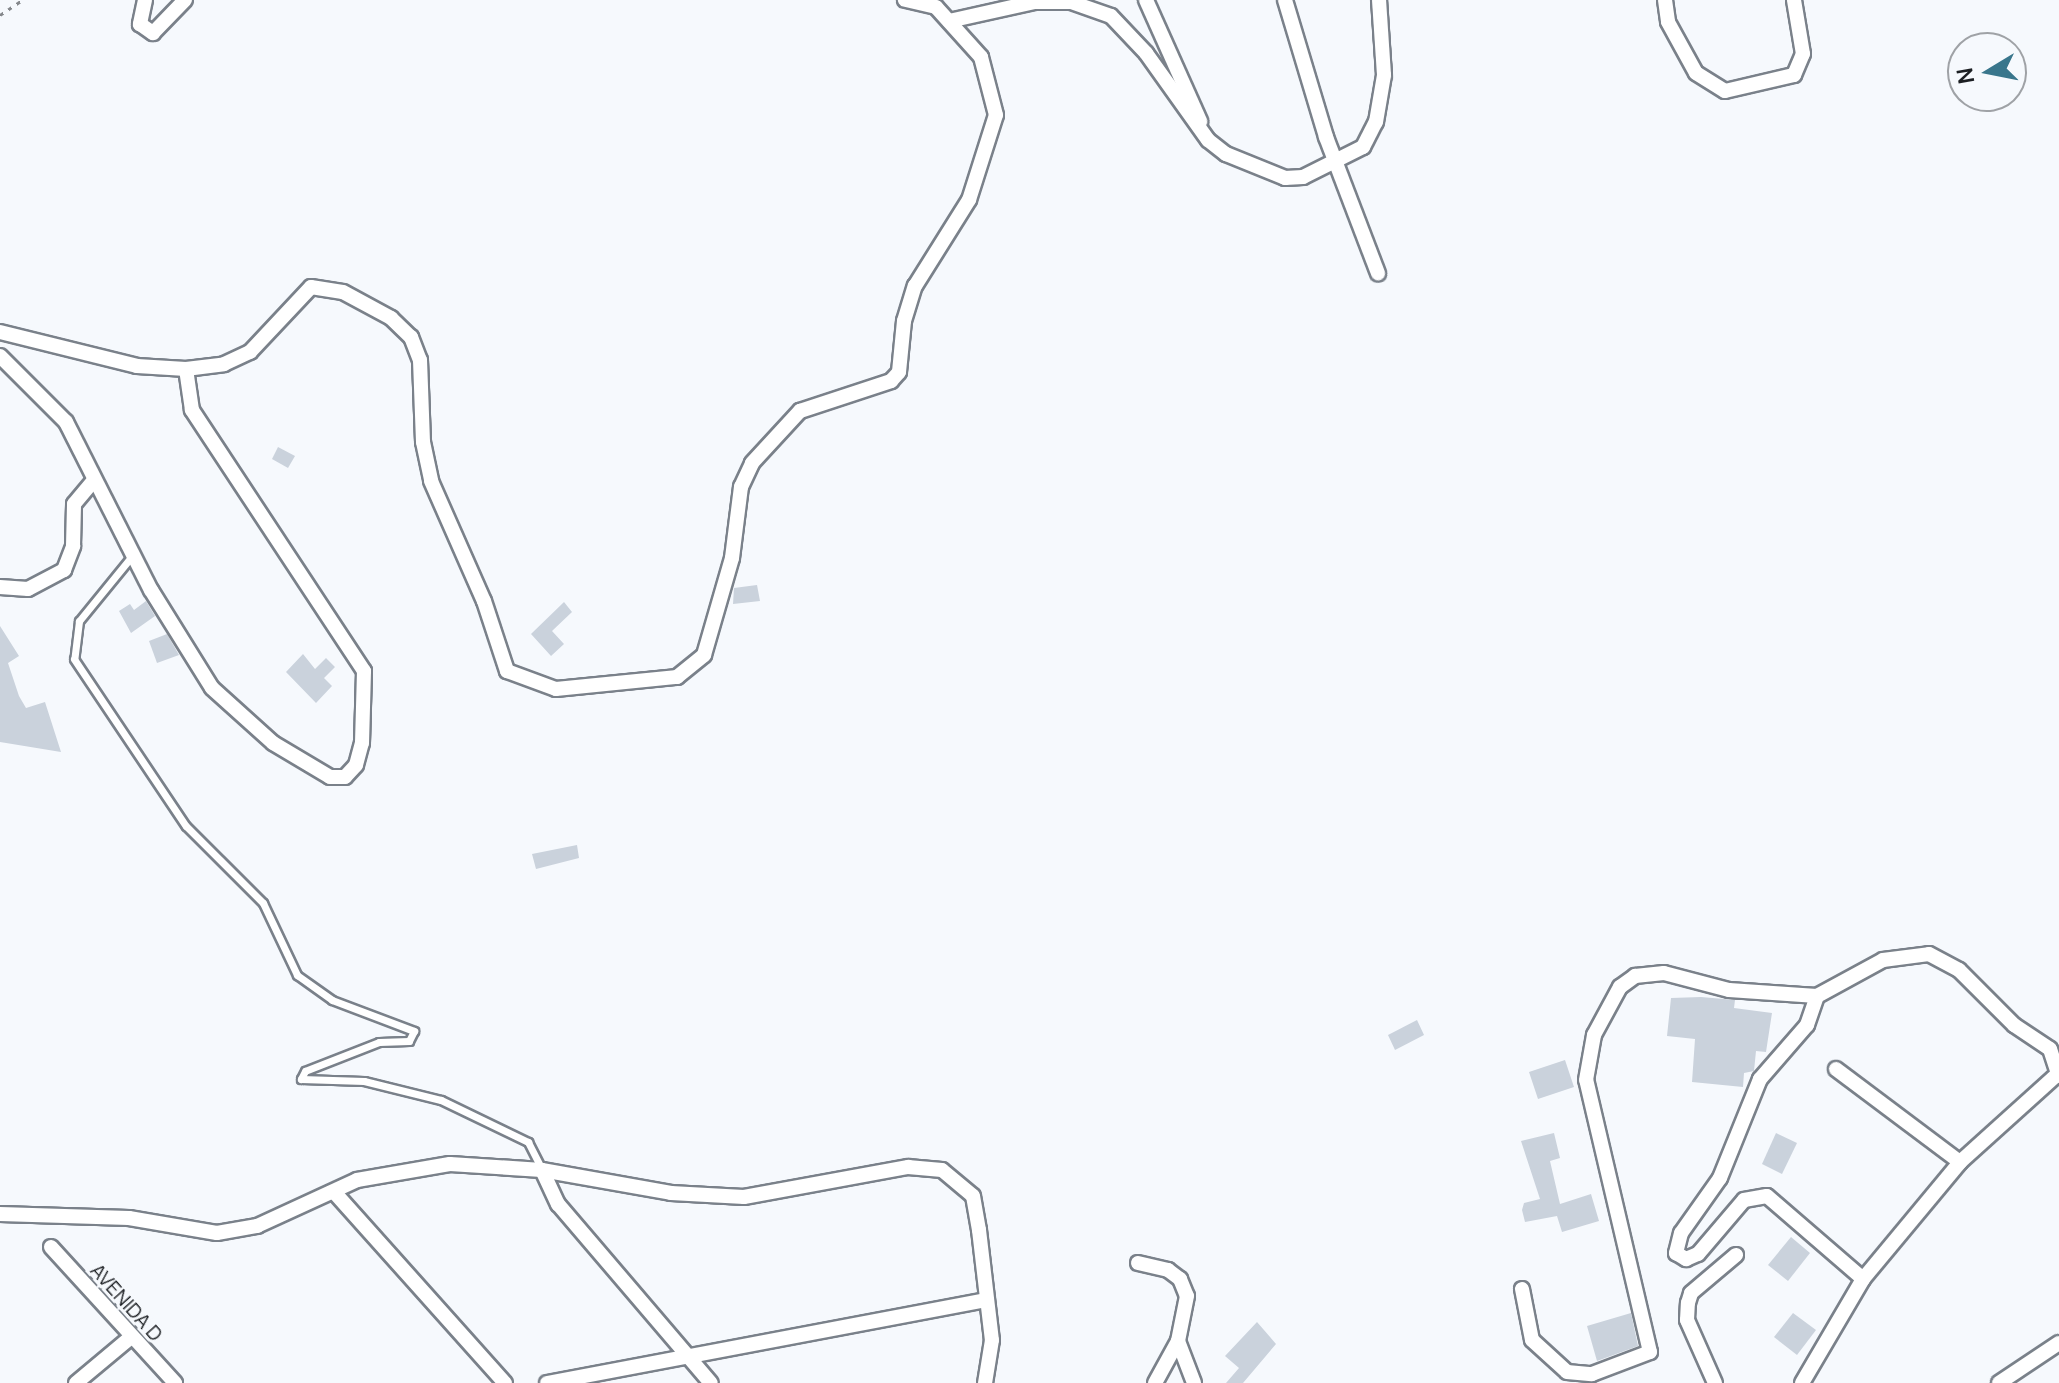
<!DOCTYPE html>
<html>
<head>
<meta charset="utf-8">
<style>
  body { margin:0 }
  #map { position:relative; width:2059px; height:1383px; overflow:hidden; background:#f6f9fd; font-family:Manrope,sans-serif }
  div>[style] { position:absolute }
  .building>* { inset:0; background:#cad2dc }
  .path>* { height:3px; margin-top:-1.5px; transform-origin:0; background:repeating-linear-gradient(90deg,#85888c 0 4px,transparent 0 10px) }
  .roads { filter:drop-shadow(2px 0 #7a818a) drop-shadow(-2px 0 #7a818a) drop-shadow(0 2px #7a818a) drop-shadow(0 -2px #7a818a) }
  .lane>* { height:7px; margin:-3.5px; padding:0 3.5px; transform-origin:3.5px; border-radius:3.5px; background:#fff }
  .street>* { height:14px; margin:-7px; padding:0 7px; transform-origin:7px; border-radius:7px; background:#fff }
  span { translate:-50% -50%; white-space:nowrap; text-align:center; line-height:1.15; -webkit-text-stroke:6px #f6f9fd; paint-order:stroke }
  .street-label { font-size:20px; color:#1c1f23 }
  .north { position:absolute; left:1947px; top:32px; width:80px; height:80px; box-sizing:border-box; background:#f6f9fd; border:2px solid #9fa2a6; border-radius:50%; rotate:260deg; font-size:22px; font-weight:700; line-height:32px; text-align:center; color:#1c1f23 }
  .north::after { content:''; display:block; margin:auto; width:28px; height:36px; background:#39768c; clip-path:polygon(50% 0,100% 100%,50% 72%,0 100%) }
</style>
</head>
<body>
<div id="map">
  <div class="building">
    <div style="clip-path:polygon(278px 447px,295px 456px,288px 468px,272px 459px)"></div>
    <div style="clip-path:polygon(757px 585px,760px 601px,733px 604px,734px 588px)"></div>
    <div style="clip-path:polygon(146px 601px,155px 616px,131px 633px,119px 611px,130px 604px,134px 610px)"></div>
    <div style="clip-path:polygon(564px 602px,572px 612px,552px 631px,564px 644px,551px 656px,531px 634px)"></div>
    <div style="clip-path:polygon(0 626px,19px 656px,8px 663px,19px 696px,26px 708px,45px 702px,61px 752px,0 742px)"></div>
    <div style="clip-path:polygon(167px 634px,179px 655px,157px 663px,149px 641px)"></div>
    <div style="clip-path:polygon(303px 654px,315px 669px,326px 658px,335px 667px,324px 678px,332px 686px,316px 703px,286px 672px)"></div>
    <div style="clip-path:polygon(577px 845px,579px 858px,536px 869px,532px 854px)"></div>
    <div style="clip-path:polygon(1701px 997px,1735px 1000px,1734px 1008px,1772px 1013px,1766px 1052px,1756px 1051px,1754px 1071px,1744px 1073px,1743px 1087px,1692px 1082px,1695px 1039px,1667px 1036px,1671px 998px)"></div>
    <div style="clip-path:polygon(1417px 1020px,1424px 1035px,1395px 1050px,1388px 1035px)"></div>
    <div style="clip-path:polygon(1565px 1060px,1574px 1087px,1538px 1099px,1529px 1072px)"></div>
    <div style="clip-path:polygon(1554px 1133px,1560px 1158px,1550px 1161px,1560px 1204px,1591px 1194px,1599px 1221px,1562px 1232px,1557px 1216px,1525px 1222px,1522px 1210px,1524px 1203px,1540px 1199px,1521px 1141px)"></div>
    <div style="clip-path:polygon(1776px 1133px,1797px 1143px,1782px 1174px,1762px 1164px)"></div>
    <div style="clip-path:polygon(1791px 1237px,1810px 1253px,1788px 1281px,1768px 1265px)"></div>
    <div style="clip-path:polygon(1631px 1313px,1638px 1346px,1597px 1361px,1587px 1326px)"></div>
    <div style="clip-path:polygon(1793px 1313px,1816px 1330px,1797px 1355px,1774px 1337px)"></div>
    <div style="clip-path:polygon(1257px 1322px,1276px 1344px,1243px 1383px,1226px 1383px,1239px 1368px,1225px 1356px)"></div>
  </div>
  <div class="path">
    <div style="left:0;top:15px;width:27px;rotate:-34deg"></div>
  </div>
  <div class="roads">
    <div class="lane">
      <div style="left:132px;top:556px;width:84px;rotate:129.2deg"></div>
      <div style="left:79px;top:621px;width:38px;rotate:97deg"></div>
      <div style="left:74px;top:659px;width:201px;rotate:56.2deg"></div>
      <div style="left:186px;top:826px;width:109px;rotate:45deg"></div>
      <div style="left:263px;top:903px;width:80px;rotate:64.7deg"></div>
      <div style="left:297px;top:975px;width:43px;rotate:35.5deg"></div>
      <div style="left:332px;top:1000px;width:88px;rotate:20.7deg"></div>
      <div style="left:414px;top:1031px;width:11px;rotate:117deg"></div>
      <div style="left:409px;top:1041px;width:30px;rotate:178deg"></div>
      <div style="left:379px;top:1042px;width:79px;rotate:158.6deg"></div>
      <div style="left:305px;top:1071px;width:9px;rotate:117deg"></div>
      <div style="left:301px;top:1079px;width:63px;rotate:1.8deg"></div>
      <div style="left:364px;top:1081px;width:79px;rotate:13.9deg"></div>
      <div style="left:441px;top:1100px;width:97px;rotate:25.8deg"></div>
      <div style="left:528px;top:1142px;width:31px;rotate:63deg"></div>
    </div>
    <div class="street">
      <div style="left:145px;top:0;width:25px;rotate:102deg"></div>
      <div style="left:140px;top:24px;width:16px;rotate:35deg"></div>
      <div style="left:153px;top:33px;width:46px;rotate:-45.9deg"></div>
      <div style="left:1146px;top:0;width:133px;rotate:65.9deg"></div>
      <div style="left:1285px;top:0;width:143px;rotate:73.3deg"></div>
      <div style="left:1326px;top:137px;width:146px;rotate:69.1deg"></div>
      <div style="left:1665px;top:0;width:22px;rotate:82deg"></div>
      <div style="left:1668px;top:22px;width:58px;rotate:61.2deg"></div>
      <div style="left:1696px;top:73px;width:34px;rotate:32deg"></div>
      <div style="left:1725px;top:91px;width:71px;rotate:-13.1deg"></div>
      <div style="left:1794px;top:75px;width:23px;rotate:-67deg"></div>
      <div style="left:1803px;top:54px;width:55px;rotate:-99.5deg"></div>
      <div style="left:949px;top:21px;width:88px;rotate:-12.5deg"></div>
      <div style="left:1035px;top:2px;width:36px"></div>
      <div style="left:1071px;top:2px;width:42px;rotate:19.3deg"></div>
      <div style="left:1111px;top:16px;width:51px;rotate:46.6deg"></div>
      <div style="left:1146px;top:53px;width:107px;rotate:54.5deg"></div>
      <div style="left:1208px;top:140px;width:23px;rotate:38deg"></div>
      <div style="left:1226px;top:154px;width:64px;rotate:22.1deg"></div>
      <div style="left:1285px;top:178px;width:18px;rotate:-3deg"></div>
      <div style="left:1303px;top:177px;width:67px;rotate:-26.6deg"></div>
      <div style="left:1363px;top:147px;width:28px;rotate:-63deg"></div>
      <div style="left:1376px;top:122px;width:48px;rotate:-80.3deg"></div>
      <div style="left:1384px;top:75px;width:75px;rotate:-93.8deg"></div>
      <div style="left:0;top:332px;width:141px;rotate:13.9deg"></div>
      <div style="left:137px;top:366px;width:49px;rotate:3.5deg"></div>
      <div style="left:186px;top:369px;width:38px;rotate:-7deg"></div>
      <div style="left:224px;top:364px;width:29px;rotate:-25deg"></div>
      <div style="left:250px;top:352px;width:89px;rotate:-46.8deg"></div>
      <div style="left:311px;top:287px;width:32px;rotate:9deg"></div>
      <div style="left:343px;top:292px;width:55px;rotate:28.4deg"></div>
      <div style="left:391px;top:318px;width:28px;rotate:44deg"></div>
      <div style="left:411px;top:337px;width:25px;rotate:69deg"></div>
      <div style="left:420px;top:360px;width:82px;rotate:87.9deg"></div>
      <div style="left:423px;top:442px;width:40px;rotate:78deg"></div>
      <div style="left:431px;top:481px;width:131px;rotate:66.2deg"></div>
      <div style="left:484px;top:601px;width:74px;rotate:71.8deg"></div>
      <div style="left:507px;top:671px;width:52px;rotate:20.2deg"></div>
      <div style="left:556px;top:689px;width:122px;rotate:-5.7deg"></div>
      <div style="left:677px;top:677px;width:35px;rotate:-39deg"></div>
      <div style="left:704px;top:655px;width:101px;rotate:-73.9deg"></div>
      <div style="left:732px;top:558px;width:72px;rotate:-82.8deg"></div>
      <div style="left:741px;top:487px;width:26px;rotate:-65deg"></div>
      <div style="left:752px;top:463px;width:71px;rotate:-47.3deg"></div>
      <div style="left:800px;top:411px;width:96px;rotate:-18.2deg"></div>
      <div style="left:891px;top:381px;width:12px;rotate:-48deg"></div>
      <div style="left:899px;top:372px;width:51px;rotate:-84.4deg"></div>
      <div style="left:904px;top:321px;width:37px;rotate:-73deg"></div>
      <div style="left:915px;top:286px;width:102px;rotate:-57.9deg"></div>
      <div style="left:969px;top:200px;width:89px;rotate:-72.4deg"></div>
      <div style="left:996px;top:115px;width:60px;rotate:-104.5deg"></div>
      <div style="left:981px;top:57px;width:67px;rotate:-132deg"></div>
      <div style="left:936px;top:7px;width:32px;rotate:-167deg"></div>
      <div style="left:0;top:356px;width:93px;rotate:45deg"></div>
      <div style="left:66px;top:422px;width:188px;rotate:63.2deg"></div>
      <div style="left:151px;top:590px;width:115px;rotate:58.1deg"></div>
      <div style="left:212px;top:688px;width:82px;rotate:42deg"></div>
      <div style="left:273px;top:743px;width:66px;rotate:30.8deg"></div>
      <div style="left:330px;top:777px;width:15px"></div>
      <div style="left:345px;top:777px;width:16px;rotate:-47deg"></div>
      <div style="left:356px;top:765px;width:23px;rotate:-75deg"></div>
      <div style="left:362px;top:743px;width:72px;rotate:-88.4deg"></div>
      <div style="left:364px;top:671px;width:313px;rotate:-123.4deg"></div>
      <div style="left:192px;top:410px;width:41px;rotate:-98.3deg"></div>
      <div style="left:0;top:587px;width:28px;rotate:4deg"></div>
      <div style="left:28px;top:589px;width:41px;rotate:-27.8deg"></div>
      <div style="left:64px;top:570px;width:26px;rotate:-69deg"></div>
      <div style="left:73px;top:546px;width:42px;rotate:-88.6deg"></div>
      <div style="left:74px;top:504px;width:30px;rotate:-50deg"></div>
      <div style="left:1817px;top:996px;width:31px;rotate:109deg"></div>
      <div style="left:1807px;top:1025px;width:72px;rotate:131deg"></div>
      <div style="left:1760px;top:1079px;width:107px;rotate:112deg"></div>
      <div style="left:1720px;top:1178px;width:67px;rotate:125.3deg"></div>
      <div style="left:1681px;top:1233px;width:21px;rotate:104deg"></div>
      <div style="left:1676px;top:1253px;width:12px;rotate:31deg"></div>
      <div style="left:1686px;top:1259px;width:13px;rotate:-23deg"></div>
      <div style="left:1698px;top:1254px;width:71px;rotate:-49.6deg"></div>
      <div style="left:1744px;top:1200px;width:23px;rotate:-10deg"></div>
      <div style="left:1767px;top:1196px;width:127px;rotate:40.8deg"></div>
      <div style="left:1836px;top:1069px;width:155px;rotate:36.9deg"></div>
      <div style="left:542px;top:1170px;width:38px;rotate:65deg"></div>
      <div style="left:558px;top:1204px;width:235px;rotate:49.5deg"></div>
      <div style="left:335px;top:1193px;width:255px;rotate:48.2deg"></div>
      <div style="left:0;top:1214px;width:129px;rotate:1.8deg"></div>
      <div style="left:129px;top:1218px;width:89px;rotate:9.7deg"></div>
      <div style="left:217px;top:1233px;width:41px;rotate:-9.9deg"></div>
      <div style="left:257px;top:1226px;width:110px;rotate:-24.7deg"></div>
      <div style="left:357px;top:1180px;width:94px;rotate:-9.8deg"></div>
      <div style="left:450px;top:1164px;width:92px;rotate:3.7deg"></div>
      <div style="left:542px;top:1170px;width:131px;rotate:10.1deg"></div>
      <div style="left:671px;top:1193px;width:73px;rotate:3.1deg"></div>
      <div style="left:744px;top:1197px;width:167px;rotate:-10.4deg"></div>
      <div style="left:908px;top:1167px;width:34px;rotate:5deg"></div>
      <div style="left:942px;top:1170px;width:40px;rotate:40deg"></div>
      <div style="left:973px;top:1196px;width:35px;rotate:80deg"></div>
      <div style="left:979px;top:1230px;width:111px;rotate:83.3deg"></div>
      <div style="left:992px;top:1340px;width:44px;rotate:99.2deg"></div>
      <div style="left:51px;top:1247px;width:184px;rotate:47.6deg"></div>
      <div style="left:1138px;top:1263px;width:31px;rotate:13deg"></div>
      <div style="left:1168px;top:1270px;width:15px;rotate:37deg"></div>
      <div style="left:1180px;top:1279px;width:18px;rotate:68deg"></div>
      <div style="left:1187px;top:1296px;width:46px;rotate:101.3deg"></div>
      <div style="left:1178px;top:1341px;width:48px;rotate:118.7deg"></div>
      <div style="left:1522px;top:1289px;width:52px;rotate:78.9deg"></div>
      <div style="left:1532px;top:1340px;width:47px;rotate:42.4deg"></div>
      <div style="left:1567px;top:1372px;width:25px;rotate:5deg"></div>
      <div style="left:1592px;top:1374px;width:62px;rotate:-20.8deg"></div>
      <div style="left:1650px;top:1352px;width:279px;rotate:-103.2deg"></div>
      <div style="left:1586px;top:1080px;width:46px;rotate:-79.9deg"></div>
      <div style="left:1594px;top:1035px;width:55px;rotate:-61.6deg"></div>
      <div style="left:1620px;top:987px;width:19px;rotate:-36deg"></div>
      <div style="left:1635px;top:976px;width:29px;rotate:-6deg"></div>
      <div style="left:1664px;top:973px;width:67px;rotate:14.7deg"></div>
      <div style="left:1729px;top:990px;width:88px;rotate:3.9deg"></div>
      <div style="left:1817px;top:996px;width:75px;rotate:-28.6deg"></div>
      <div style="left:1883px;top:960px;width:46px;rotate:-7.4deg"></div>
      <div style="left:1929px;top:954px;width:34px;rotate:28deg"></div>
      <div style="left:1959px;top:970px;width:78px;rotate:45deg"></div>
      <div style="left:2014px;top:1025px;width:43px;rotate:33.7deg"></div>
      <div style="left:2050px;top:1049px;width:28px;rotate:72deg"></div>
      <div style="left:1178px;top:1341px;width:45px;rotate:69.1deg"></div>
      <div style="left:76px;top:1383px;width:72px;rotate:-39.9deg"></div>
      <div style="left:547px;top:1383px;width:446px;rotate:-10.7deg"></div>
      <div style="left:1715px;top:1383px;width:69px;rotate:-114deg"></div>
      <div style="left:1687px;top:1320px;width:17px;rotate:-87deg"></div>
      <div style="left:1688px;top:1303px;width:10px;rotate:-73deg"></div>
      <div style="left:1691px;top:1293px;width:59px;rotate:-40.2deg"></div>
      <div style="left:1802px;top:1383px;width:121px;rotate:-59.6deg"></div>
      <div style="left:1863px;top:1279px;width:152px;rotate:-50.3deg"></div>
      <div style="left:1960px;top:1162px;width:133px;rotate:-42deg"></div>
      <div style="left:1999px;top:1383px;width:72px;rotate:-33.7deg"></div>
    </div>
  </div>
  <div class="street-label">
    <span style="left:127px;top:1302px;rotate:48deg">AVENIDA D</span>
  </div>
  <div class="north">N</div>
</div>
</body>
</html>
